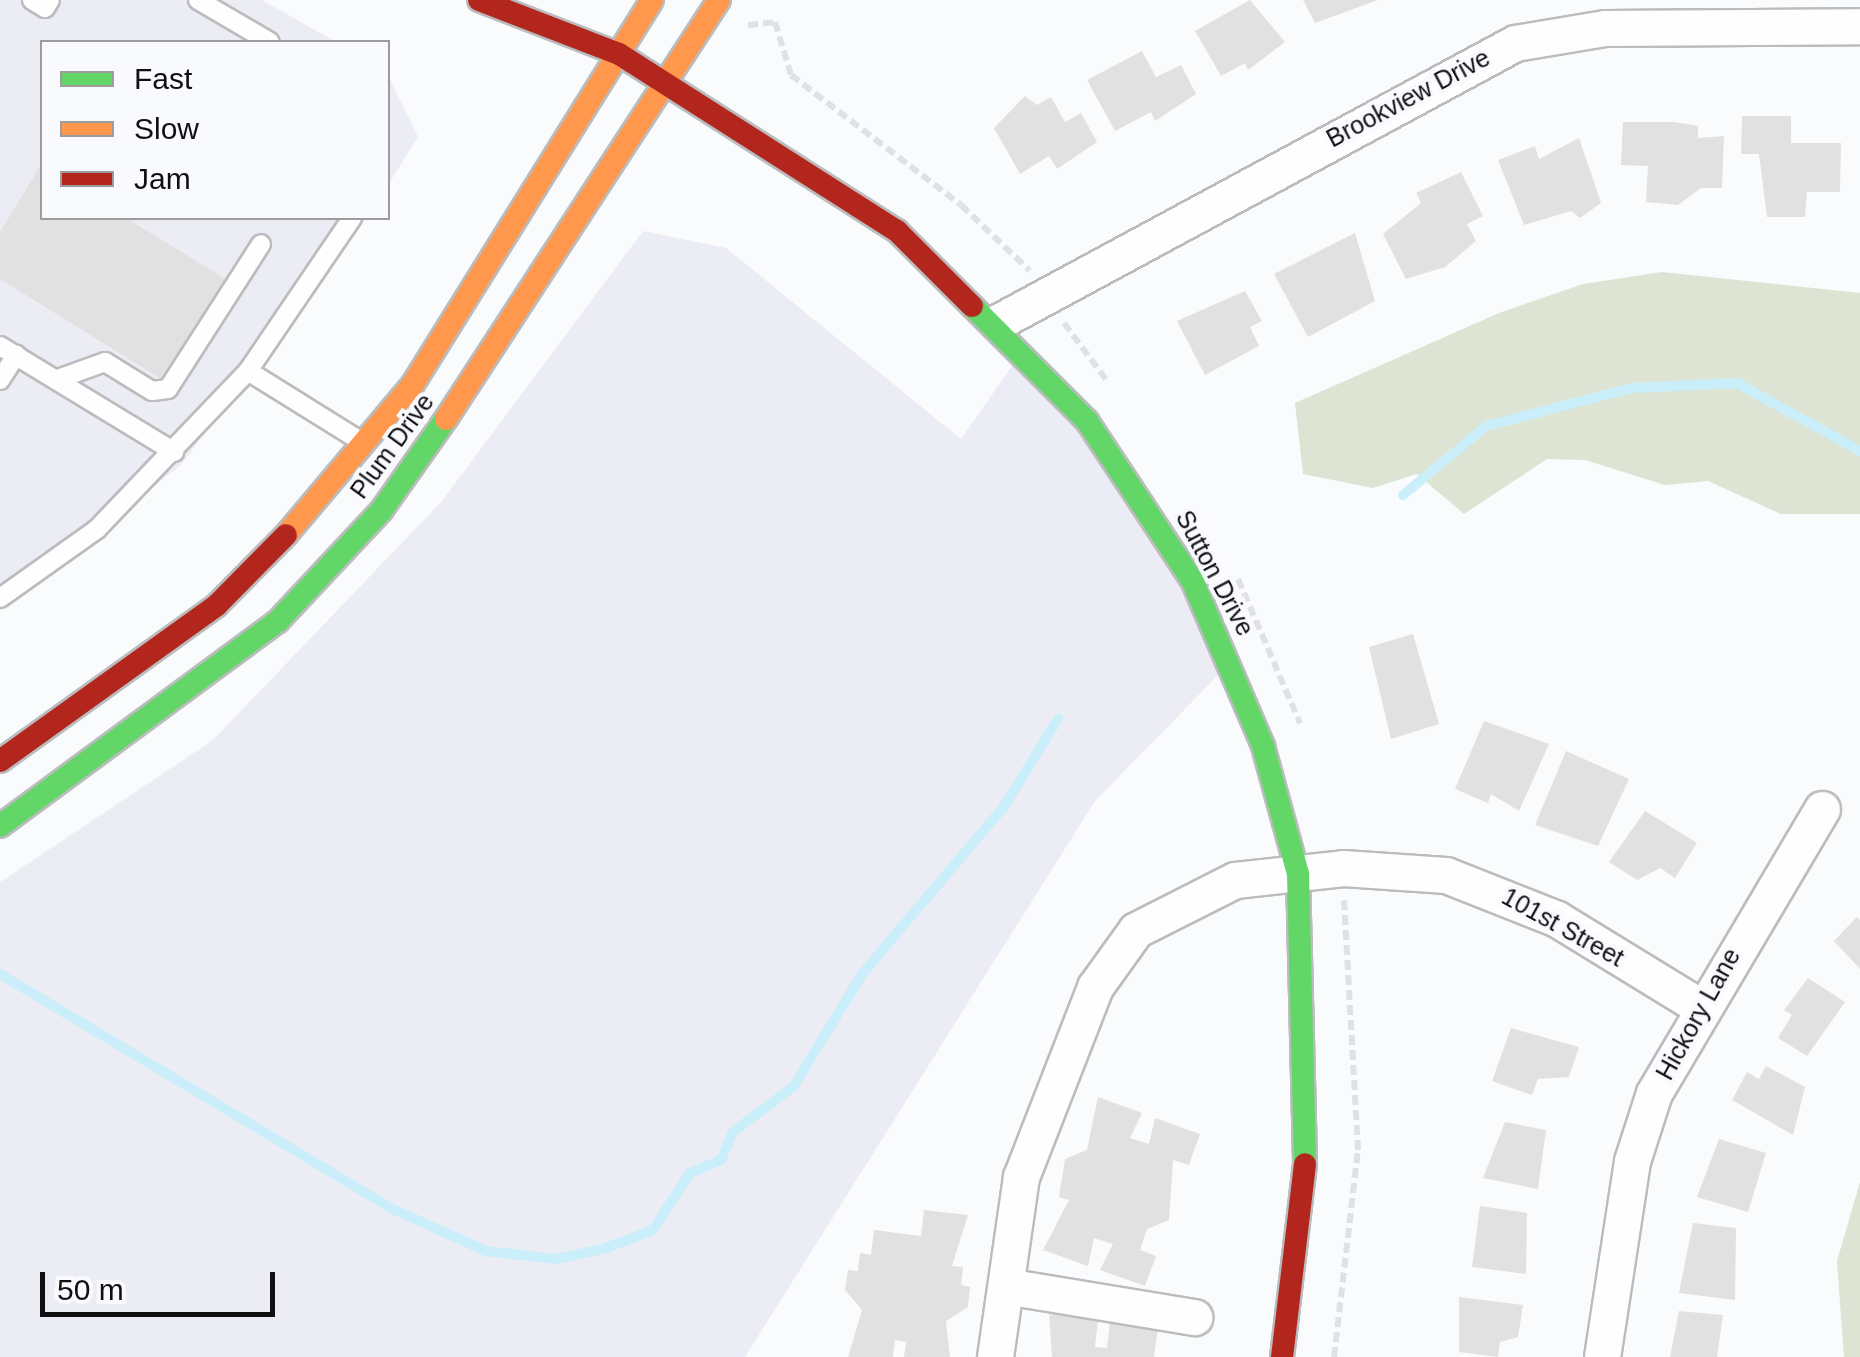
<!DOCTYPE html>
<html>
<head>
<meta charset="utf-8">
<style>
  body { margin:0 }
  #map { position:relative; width:1860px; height:1357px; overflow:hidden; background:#fafbfc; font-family:Helvetica,sans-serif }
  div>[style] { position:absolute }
  .built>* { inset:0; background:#ecedf4 }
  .green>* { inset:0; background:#dde4d3 }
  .stream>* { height:10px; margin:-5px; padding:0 5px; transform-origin:5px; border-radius:5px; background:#caeefa }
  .building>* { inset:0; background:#e1e1e1 }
  .path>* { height:6px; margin-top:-3px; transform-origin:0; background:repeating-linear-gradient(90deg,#e0e1e2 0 10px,transparent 0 15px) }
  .roads { filter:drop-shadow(2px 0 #bbbcbd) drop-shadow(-2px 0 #bbbcbd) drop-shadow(0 2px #bbbcbd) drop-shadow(0 -2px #bbbcbd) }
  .lane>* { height:18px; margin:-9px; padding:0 9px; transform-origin:9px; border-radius:9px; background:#fefeff }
  .street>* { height:35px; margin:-17.5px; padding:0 17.5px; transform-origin:17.5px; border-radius:17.5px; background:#fefeff }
  .fast>* { height:22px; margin:-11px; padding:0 11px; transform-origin:11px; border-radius:11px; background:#63d668 }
  .slow>* { height:22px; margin:-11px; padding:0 11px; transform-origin:11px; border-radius:11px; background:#ff974d }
  .jam>* { height:22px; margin:-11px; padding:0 11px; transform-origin:11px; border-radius:11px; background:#b3261e }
  span { translate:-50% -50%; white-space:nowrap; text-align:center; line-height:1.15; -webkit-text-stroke:8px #f9fafd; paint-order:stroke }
  .street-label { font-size:25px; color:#101012 }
  .legend { position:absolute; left:40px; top:40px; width:350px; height:180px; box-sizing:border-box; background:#f9fafd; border:2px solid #9c9c9f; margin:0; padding:12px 18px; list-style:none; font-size:30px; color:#101012 }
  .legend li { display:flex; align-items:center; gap:20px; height:50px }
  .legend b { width:50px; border:2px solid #9c9c9f }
  .scale { position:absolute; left:40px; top:1272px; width:235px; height:45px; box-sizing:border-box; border:5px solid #101012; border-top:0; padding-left:12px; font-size:30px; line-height:35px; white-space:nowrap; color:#101012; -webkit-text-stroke:8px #f9fafd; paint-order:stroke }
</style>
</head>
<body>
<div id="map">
  <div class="built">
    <div style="clip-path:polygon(0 0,262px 0,336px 42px,42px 42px,42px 218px,367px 218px,180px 466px,0 602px)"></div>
    <div style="clip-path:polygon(388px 75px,418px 137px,388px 185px)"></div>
    <div style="clip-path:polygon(643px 231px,726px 248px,961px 439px,1024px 349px,1231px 662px,1095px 801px,745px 1357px,0 1357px,0 882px,213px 740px,442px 501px)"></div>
  </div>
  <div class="green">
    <div style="clip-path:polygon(1662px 272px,1860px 293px,1860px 514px,1781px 514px,1708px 481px,1665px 485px,1585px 460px,1547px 459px,1464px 514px,1417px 474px,1373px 488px,1303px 474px,1295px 403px,1499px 313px,1583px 284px)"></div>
    <div style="clip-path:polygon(1860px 1182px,1860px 1357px,1844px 1357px,1837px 1261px)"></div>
  </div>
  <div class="stream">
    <div style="left:1403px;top:495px;width:108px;rotate:-39.7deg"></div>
    <div style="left:1486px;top:426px;width:151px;rotate:-14.6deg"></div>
    <div style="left:1632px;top:388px;width:105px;rotate:-2.7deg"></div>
    <div style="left:1737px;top:383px;width:141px;rotate:28.9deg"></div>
    <div style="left:0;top:974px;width:460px;rotate:30.9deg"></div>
    <div style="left:395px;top:1210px;width:100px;rotate:24.3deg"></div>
    <div style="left:486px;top:1251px;width:71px;rotate:6.4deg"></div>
    <div style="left:557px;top:1259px;width:50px;rotate:-12.7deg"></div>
    <div style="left:606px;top:1248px;width:50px;rotate:-21deg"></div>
    <div style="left:653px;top:1230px;width:68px;rotate:-57deg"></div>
    <div style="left:690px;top:1173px;width:34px;rotate:-23deg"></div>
    <div style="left:721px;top:1160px;width:30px;rotate:-67deg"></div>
    <div style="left:733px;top:1132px;width:76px;rotate:-37deg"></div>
    <div style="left:794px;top:1086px;width:131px;rotate:-58.7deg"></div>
    <div style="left:862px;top:974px;width:218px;rotate:-49.7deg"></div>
    <div style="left:1003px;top:808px;width:105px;rotate:-58.3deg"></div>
  </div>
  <div class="building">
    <div style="clip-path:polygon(1250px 0,1285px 42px,1248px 70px,1245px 63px,1221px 76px,1195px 31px)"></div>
    <div style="clip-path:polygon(1303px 0,1378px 0,1315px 23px)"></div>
    <div style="clip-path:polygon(1142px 51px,1156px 77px,1181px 65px,1196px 94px,1155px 121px,1151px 112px,1115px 131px,1087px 80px)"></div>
    <div style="clip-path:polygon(1025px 96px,1037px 105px,1051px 97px,1065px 122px,1081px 113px,1097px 142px,1057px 169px,1049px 156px,1020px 174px,994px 128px)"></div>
    <div style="clip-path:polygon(1742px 116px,1791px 116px,1791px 143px,1841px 143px,1840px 192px,1807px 192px,1805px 217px,1767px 217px,1759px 154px,1741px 154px)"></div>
    <div style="clip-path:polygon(1623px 122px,1674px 122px,1698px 126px,1698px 138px,1724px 136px,1722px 188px,1701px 188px,1678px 205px,1646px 202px,1648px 166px,1621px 165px)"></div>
    <div style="clip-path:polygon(1579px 138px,1601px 203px,1580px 218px,1571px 211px,1524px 225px,1498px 160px,1535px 146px,1539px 159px)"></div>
    <div style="clip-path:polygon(42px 163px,42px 218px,126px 218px,229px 281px,166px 382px,0 279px,0 232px)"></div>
    <div style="clip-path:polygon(1461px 172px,1483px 216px,1467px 224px,1476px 241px,1445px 267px,1406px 279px,1383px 234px,1421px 203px,1416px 193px)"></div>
    <div style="clip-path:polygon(1355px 233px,1375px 301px,1308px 337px,1274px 274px)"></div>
    <div style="clip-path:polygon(1245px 291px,1262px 321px,1250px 327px,1259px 346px,1205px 375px,1177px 321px)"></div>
    <div style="clip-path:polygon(1413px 634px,1439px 724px,1391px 739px,1369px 647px)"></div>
    <div style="clip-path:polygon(1484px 721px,1549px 744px,1519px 811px,1491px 794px,1488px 803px,1455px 789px)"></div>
    <div style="clip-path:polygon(1566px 751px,1629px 779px,1598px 846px,1535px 825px)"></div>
    <div style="clip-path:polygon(1645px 811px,1697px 843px,1675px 878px,1660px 868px,1637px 880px,1609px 862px)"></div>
    <div style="clip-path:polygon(1857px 917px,1860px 920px,1860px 969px,1834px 941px)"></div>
    <div style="clip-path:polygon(1808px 978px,1845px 1002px,1807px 1056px,1778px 1038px,1792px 1015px,1784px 1010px)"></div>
    <div style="clip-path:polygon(1511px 1028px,1579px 1047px,1569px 1077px,1538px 1079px,1532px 1095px,1492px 1081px)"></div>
    <div style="clip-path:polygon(1766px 1066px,1805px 1087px,1793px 1135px,1732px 1100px,1747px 1072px,1759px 1079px)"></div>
    <div style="clip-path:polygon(1098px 1097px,1142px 1113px,1130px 1138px,1149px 1144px,1155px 1118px,1200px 1134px,1189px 1165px,1173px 1160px,1169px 1220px,1147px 1229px,1140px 1250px,1156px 1256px,1145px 1286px,1100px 1270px,1113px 1244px,1094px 1238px,1088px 1266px,1043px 1250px,1069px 1200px,1059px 1197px,1065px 1159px,1087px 1150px)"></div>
    <div style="clip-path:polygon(1505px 1122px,1546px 1130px,1538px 1189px,1483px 1178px)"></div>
    <div style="clip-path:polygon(1719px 1139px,1766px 1153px,1748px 1212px,1697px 1197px)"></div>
    <div style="clip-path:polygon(1480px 1206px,1527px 1213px,1526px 1274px,1472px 1267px)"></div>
    <div style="clip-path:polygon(924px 1210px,968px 1215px,952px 1266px,963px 1267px,961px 1285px,970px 1287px,968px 1307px,946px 1321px,950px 1357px,904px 1357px,906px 1342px,895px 1340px,893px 1357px,848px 1357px,862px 1310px,845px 1290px,848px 1270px,858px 1271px,860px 1253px,871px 1255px,874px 1230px,921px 1236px)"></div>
    <div style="clip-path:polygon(1693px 1223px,1736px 1228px,1735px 1300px,1679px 1293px)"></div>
    <div style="clip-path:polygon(1459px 1297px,1523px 1305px,1518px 1337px,1500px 1342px,1498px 1357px,1459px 1352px)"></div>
    <div style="clip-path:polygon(1679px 1311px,1723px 1315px,1717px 1357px,1670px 1357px)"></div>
    <div style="clip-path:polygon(1049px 1314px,1098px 1320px,1095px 1347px,1107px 1348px,1110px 1321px,1158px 1327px,1154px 1357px,1052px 1357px)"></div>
  </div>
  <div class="path">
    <div style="left:748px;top:25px;width:27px;rotate:-6deg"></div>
    <div style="left:775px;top:22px;width:55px;rotate:73.2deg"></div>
    <div style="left:791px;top:75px;width:214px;rotate:37.4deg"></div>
    <div style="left:961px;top:205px;width:95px;rotate:43.7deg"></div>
    <div style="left:1064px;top:323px;width:72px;rotate:53.4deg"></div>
    <div style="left:1238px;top:579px;width:157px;rotate:66.7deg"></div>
    <div style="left:1334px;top:1357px;width:208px;rotate:-83.4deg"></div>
    <div style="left:1358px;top:1150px;width:250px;rotate:-93.2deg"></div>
  </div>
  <div class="roads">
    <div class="lane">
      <div style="left:32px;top:0;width:15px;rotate:32deg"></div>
      <div style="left:45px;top:8px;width:9px;rotate:-58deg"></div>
      <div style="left:198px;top:0;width:83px;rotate:30.3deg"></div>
      <div style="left:0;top:346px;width:204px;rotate:31.3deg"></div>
      <div style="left:248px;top:371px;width:185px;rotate:-55.8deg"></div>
      <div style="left:58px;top:379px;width:50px;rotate:-19.9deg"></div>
      <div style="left:105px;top:362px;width:55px;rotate:31.7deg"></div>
      <div style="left:152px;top:391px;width:16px;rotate:-7deg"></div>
      <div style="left:168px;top:389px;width:172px;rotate:-57.3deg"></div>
      <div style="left:0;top:380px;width:30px;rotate:-57deg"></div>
      <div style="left:0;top:598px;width:119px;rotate:-35.4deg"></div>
      <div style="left:97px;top:529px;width:219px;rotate:-46.3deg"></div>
      <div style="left:248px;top:371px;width:134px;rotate:31.9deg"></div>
    </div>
    <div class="street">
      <div style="left:998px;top:322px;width:587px;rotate:-28.35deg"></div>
      <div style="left:1515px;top:43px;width:91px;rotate:-9.5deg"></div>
      <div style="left:1605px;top:28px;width:255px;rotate:-0.4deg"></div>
      <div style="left:1006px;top:1286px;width:191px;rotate:9.4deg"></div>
      <div style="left:995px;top:1357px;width:182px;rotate:-81.8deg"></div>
      <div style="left:1021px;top:1177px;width:204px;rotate:-68.7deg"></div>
      <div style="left:1095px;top:987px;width:70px;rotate:-54.3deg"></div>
      <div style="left:1136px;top:930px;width:111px;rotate:-26.8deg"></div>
      <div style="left:1235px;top:880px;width:109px;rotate:-6.3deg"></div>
      <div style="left:1343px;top:868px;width:103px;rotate:3.9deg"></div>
      <div style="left:1446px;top:875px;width:119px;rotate:21.6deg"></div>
      <div style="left:1557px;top:919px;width:167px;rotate:31.5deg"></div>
      <div style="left:1602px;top:1357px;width:198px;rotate:-81.3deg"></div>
      <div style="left:1632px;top:1161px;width:71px;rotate:-72.1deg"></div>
      <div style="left:1654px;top:1093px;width:330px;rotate:-59.4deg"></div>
    </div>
    <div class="fast">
      <div style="left:972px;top:306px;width:163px;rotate:45deg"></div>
      <div style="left:1087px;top:421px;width:191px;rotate:56.6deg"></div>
      <div style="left:1192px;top:580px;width:181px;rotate:66.8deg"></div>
      <div style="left:1263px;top:746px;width:133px;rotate:74.7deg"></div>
      <div style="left:1298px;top:874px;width:290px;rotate:88.6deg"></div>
      <div style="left:0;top:826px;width:345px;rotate:-36.4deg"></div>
      <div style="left:278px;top:621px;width:151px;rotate:-46.9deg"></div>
      <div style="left:381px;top:511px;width:113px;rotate:-54.8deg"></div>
    </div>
    <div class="slow">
      <div style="left:446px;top:419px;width:500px;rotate:-56.91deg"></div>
      <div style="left:286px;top:535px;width:197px;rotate:-49.9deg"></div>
      <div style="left:413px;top:384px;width:452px;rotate:-58.1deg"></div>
    </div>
    <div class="jam">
      <div style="left:479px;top:0;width:150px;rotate:21.1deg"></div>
      <div style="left:619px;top:54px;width:330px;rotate:32.5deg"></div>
      <div style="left:897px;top:231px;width:106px;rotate:45deg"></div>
      <div style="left:0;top:761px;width:267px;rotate:-35.7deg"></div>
      <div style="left:217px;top:605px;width:98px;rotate:-45.4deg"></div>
      <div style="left:1282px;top:1357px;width:194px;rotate:-83.2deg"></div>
    </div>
  </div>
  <div class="street-label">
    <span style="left:1408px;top:98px;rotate:-28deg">Brookview Drive</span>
    <span style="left:392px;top:446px;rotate:-54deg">Plum Drive</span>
    <span style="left:1215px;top:573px;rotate:62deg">Sutton Drive</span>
    <span style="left:1563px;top:927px;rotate:29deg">101st Street</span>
    <span style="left:1698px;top:1014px;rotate:-61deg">Hickory Lane</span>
  </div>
  <ul class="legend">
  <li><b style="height:12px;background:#63d668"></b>Fast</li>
  <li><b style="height:12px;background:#ff974d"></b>Slow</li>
  <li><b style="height:12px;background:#b3261e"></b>Jam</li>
  </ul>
  <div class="scale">50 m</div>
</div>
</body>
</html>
